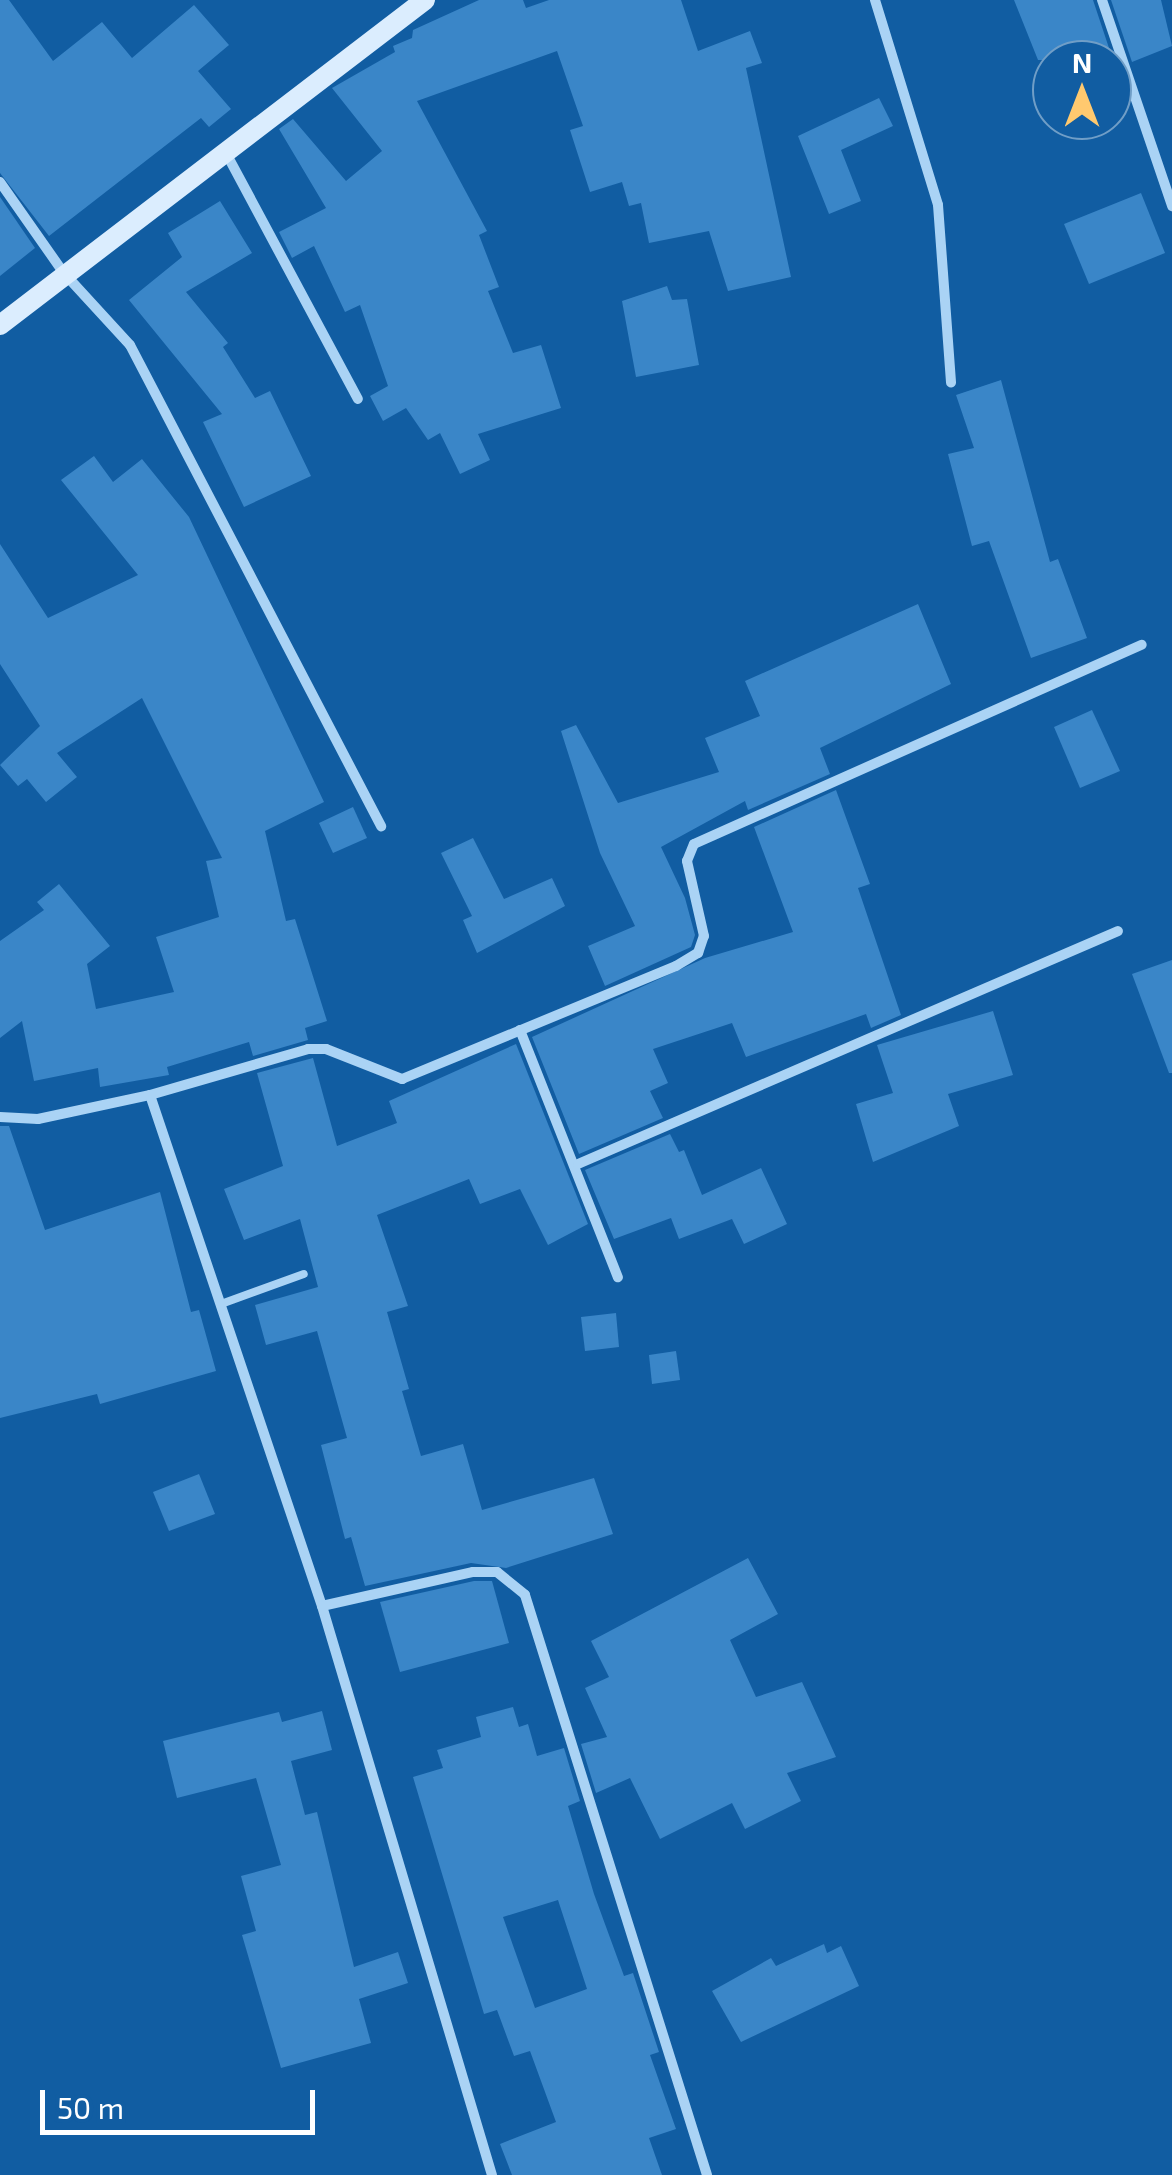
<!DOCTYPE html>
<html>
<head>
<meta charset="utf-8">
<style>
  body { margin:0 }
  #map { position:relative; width:1172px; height:2175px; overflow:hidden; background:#115da2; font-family:"Exo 2",sans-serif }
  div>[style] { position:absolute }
  .building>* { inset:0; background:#3a86c8 }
  .lane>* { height:8px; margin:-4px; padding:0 4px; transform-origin:4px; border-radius:4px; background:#aad3f5 }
  .street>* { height:10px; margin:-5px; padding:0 5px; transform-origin:5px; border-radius:5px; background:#aad3f5 }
  .secondary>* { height:20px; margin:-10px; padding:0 10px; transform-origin:10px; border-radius:10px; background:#dbedfe }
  span { translate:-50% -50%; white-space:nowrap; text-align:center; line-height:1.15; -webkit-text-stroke:8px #115da2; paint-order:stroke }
  .north { position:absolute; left:1032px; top:40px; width:100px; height:100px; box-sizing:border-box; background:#115da2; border:2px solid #709ec7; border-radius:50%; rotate:0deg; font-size:28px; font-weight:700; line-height:40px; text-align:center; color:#fff }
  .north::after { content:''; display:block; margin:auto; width:35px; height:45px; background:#ffc96f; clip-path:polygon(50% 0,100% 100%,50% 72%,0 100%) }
  .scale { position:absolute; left:40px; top:2090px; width:275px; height:45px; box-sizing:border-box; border:5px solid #fff; border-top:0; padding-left:12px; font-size:30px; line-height:35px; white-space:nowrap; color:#fff; -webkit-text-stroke:8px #115da2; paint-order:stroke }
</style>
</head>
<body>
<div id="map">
  <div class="building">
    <div style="clip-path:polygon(0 0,9px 0,53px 61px,102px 22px,132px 58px,194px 5px,229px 45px,198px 71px,231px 109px,209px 127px,201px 118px,49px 236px,0 173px)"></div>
    <div style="clip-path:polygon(479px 0,523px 0,526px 8px,549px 0,681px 0,698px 51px,750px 31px,762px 63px,746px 68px,791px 277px,728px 291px,709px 231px,649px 243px,641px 203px,629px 206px,622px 182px,590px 192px,570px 130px,583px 126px,557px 51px,417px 101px,487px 231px,479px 235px,499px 287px,488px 291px,513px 353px,541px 345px,561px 408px,478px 434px,490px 460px,460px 474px,440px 433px,428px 440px,406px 408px,383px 421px,370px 396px,388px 386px,360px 305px,345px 312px,314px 246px,292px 258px,279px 232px,326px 208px,279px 129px,293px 119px,346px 181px,382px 151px,332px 88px,395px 52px,393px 46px,412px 38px,413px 30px)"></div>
    <div style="clip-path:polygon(1014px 0,1093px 0,1116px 69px,1112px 60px,1038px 60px)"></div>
    <div style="clip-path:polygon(1111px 0,1161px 0,1172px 46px,1132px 62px)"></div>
    <div style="clip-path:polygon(879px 98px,893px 126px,841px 150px,861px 201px,829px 214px,798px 136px)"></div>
    <div style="clip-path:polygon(1141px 193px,1165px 253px,1089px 284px,1064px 224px)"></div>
    <div style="clip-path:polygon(0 197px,35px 248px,0 276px)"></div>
    <div style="clip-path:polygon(220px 201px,252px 253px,186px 292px,228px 343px,223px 347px,255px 398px,270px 391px,311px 476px,244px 507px,203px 422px,222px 414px,129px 300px,182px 257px,168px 233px)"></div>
    <div style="clip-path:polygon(667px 286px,672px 300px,687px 299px,699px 365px,636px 377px,622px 301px)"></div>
    <div style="clip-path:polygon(1001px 380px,1050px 562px,1058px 559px,1087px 638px,1031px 658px,989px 541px,972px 546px,948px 454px,974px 448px,956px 395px)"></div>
    <div style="clip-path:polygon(94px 456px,113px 482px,142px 459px,189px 517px,324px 802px,265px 831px,286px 921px,295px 919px,327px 1021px,305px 1028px,308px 1040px,253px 1056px,249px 1042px,167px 1067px,169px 1075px,100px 1087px,98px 1068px,34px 1081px,22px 1021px,0 1038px,0 941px,44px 910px,37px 902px,59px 884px,110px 946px,87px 964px,96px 1009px,174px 992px,156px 937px,219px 917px,206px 861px,222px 858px,142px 698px,57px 753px,77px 777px,46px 802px,27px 779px,18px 786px,0 765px,40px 726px,0 664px,0 544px,48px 618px,138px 575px,61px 480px)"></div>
    <div style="clip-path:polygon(918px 604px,951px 684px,820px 748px,830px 774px,748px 810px,745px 801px,661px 847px,685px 898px,695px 935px,691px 947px,605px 986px,588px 946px,635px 926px,600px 853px,561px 731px,576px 725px,618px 803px,719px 772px,705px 738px,760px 716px,745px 681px)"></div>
    <div style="clip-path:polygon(1092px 710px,1120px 771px,1080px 788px,1054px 727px)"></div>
    <div style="clip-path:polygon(836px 790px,870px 884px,858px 888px,901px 1015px,871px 1028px,866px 1014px,746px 1057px,732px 1023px,653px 1049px,668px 1083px,650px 1091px,663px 1118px,579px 1154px,532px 1037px,705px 958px,793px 932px,754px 827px)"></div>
    <div style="clip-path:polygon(353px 807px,367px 838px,333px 853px,319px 823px)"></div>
    <div style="clip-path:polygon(473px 838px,504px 899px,552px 878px,565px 906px,477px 953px,463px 920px,472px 916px,441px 853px)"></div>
    <div style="clip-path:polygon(1172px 960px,1172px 1073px,1169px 1073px,1132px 974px)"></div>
    <div style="clip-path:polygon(993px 1011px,1013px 1075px,948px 1094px,959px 1126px,873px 1162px,856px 1104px,893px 1093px,877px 1045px)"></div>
    <div style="clip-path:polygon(516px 1044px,588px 1224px,548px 1245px,520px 1189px,480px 1204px,469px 1179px,377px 1215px,408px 1306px,387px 1312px,409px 1389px,402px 1391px,421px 1456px,463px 1444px,482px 1510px,594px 1478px,613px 1534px,506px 1568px,471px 1563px,365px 1586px,351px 1537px,345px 1539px,321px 1445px,347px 1438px,317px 1331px,266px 1345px,255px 1305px,318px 1287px,300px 1219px,244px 1240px,224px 1189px,283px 1166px,257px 1073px,313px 1058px,337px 1146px,397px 1123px,389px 1101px)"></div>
    <div style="clip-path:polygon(0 1126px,9px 1126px,45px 1230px,160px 1192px,191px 1312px,199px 1310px,216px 1371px,100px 1404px,97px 1394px,0 1418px)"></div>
    <div style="clip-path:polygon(670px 1134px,679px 1152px,684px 1150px,702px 1195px,761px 1168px,787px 1224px,744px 1244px,732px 1219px,679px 1239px,671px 1218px,614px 1239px,585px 1170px)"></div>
    <div style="clip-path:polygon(616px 1313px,619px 1347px,585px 1351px,581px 1317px)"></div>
    <div style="clip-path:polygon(676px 1351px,680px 1380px,652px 1384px,649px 1355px)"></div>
    <div style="clip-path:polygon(199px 1474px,215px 1514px,169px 1531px,153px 1492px)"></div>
    <div style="clip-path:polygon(748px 1558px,778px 1614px,730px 1640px,756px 1697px,802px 1682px,836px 1757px,787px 1773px,801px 1801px,745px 1829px,732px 1803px,660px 1839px,630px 1778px,596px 1793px,581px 1744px,607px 1737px,585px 1688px,609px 1677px,591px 1641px)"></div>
    <div style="clip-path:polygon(474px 1581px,492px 1581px,509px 1643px,400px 1672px,380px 1602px)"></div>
    <div style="clip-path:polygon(evenodd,513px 1707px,519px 1727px,528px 1724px,537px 1756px,564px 1748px,580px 1801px,568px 1806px,594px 1894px,624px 1976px,633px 1973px,659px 2052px,650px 2055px,676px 2129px,649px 2138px,662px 2175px,512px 2175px,500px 2144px,556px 2122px,530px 2051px,514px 2056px,497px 2010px,484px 2014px,413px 1777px,443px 1768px,437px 1750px,481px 1737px,476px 1717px,513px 1707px,558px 1900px,587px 1989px,535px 2008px,503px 1917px,558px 1900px)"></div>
    <div style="clip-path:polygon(322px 1711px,332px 1750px,291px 1761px,305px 1815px,317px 1812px,354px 1967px,398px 1952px,408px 1983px,359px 1999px,371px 2043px,281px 2068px,242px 1935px,256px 1931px,241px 1876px,281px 1865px,256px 1778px,177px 1798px,163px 1741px,279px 1712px,282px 1722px)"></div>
    <div style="clip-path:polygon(824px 1944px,827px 1953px,841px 1946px,859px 1986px,741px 2042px,712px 1991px,771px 1958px,776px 1966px)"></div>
  </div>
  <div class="lane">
    <div style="left:221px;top:1304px;width:88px;rotate:-19.9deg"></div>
  </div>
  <div class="street">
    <div style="left:875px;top:0;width:214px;rotate:72.9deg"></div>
    <div style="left:938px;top:205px;width:178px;rotate:85.8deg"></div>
    <div style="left:1102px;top:0;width:218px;rotate:71.2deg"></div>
    <div style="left:226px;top:153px;width:279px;rotate:61.8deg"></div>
    <div style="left:0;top:182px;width:110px;rotate:55deg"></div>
    <div style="left:63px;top:272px;width:99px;rotate:47.5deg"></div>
    <div style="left:130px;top:345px;width:543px;rotate:62.44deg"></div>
    <div style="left:520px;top:1030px;width:266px;rotate:68.4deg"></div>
    <div style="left:150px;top:1095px;width:165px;rotate:-16.2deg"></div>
    <div style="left:308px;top:1049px;width:18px"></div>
    <div style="left:326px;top:1049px;width:82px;rotate:21.5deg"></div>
    <div style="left:402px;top:1079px;width:296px;rotate:-22.4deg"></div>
    <div style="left:676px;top:966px;width:26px;rotate:-31deg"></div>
    <div style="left:698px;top:953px;width:18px;rotate:-71deg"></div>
    <div style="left:704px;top:936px;width:77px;rotate:-102.8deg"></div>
    <div style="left:687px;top:861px;width:18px;rotate:-68deg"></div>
    <div style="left:694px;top:844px;width:490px;rotate:-24deg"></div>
    <div style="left:0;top:1117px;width:38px;rotate:3deg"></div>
    <div style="left:38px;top:1119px;width:115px;rotate:-12.1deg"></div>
    <div style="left:150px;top:1095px;width:539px;rotate:71.4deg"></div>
    <div style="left:322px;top:1606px;width:155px;rotate:-12.7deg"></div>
    <div style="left:473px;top:1572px;width:24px"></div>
    <div style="left:497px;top:1572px;width:36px;rotate:39deg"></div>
    <div style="left:525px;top:1595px;width:608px;rotate:72.58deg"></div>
    <div style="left:578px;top:1164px;width:588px;rotate:-23.34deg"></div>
    <div style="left:322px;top:1606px;width:594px;rotate:73.37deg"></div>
  </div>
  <div class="secondary">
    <div style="left:0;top:325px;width:535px;rotate:-37.41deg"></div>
  </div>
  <div class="north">N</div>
  <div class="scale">50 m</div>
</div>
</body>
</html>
